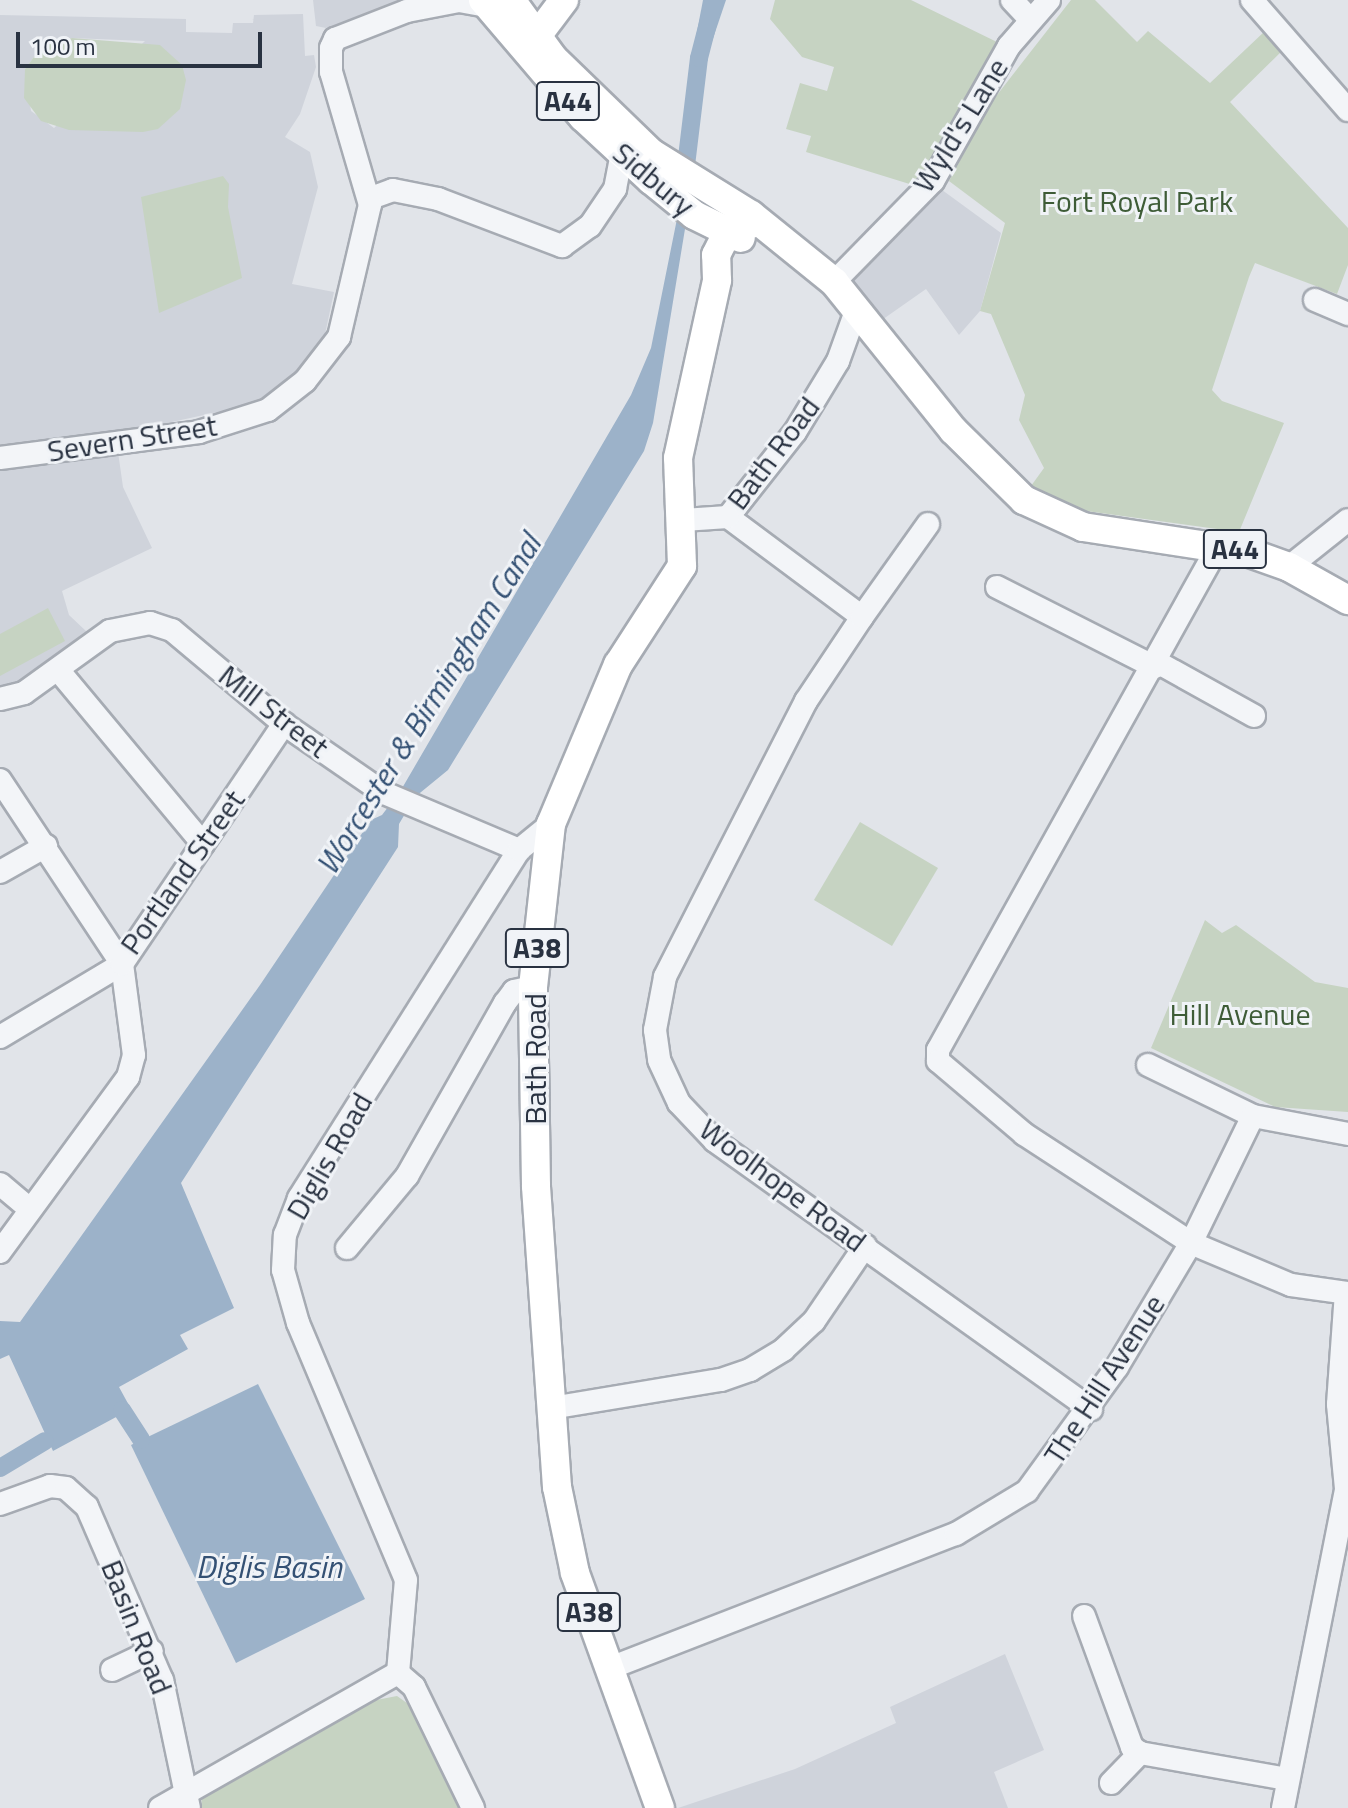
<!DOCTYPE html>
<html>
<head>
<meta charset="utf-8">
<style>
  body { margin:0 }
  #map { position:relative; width:1348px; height:1808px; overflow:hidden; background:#e1e4e9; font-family:"Titillium Web",sans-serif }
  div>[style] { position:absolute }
  .built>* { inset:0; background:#cfd3db }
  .green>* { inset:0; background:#c6d3c2 }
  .water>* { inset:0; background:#9cb2c9 }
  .canal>* { height:18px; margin:-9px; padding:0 9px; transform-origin:9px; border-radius:9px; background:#9cb2c9 }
  .roads { filter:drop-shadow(2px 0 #a6abb3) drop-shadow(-2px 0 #a6abb3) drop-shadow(0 2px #a6abb3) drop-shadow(0 -2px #a6abb3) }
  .minor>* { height:22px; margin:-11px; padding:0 11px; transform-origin:11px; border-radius:11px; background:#f3f5f8 }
  .major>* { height:28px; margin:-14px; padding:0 14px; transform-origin:14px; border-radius:14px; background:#fff }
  span { translate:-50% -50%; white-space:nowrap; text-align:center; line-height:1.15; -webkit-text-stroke:6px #f0f3f7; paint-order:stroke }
  .shield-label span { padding:2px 6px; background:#f0f3f7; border:2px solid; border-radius:6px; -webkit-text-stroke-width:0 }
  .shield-label { font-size:28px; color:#293241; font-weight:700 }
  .street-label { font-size:30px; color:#293241 }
  .park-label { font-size:30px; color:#3e5c37 }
  .water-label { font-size:32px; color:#345174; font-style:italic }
  .scale { position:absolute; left:16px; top:32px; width:246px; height:36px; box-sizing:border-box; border:4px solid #293241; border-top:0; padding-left:10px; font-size:24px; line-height:28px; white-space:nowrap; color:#293241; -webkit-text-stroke:6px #f0f3f7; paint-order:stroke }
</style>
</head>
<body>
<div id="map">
  <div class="built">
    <div style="clip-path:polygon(313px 0,408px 0,326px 28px,316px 26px)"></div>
    <div style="clip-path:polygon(evenodd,303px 14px,305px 56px,314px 55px,316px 67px,300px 114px,285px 137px,310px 152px,318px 187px,292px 284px,334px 292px,324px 339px,313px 358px,284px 384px,250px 405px,121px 433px,0 451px,0 15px,186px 19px,186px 32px,232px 33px,233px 23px,253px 23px,254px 15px,303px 14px,56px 40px,72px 38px,145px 41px,54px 128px,31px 111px,25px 69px,42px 46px,56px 40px)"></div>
    <div style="clip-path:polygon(938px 187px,1001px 233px,980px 311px,959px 335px,926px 289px,879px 322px,846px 278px)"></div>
    <div style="clip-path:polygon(118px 452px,123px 487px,152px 548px,62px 591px,69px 615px,87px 632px,46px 671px,0 690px,0 464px)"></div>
    <div style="clip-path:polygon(1005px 1654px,1044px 1750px,994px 1772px,1008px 1808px,678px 1808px,795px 1769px,896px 1723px,890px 1707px)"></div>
  </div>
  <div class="green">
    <div style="clip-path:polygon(775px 0,911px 0,999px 43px,916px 186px,806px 152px,811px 136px,786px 129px,800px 83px,827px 91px,834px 67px,802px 57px,770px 19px)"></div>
    <div style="clip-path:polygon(1071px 0,1095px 0,1137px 42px,1148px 31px,1210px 83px,1265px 31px,1282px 51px,1230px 102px,1348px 228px,1348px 265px,1337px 294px,1255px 263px,1249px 277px,1212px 390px,1222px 401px,1284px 423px,1239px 532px,1079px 510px,1031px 486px,1044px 468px,1019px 420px,1025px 395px,991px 314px,980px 311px,1005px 223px,949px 181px,990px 104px)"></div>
    <div style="clip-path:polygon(72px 38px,160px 45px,182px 65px,186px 80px,180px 109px,158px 129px,143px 132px,69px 130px,41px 121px,24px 98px,25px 69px,42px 46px)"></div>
    <div style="clip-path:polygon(223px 176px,229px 184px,228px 207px,242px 278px,159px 313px,141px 197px)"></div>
    <div style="clip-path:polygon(48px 608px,65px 641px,0 676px,0 634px)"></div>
    <div style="clip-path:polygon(860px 822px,938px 868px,892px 946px,814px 900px)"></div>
    <div style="clip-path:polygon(1205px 920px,1222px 933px,1236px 925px,1315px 982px,1348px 988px,1348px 1112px,1275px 1107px,1151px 1048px)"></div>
    <div style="clip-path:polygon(397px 1696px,414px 1708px,463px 1808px,201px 1808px,202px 1796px,371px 1701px)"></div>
  </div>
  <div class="water">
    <div style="clip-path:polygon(703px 0,726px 0,703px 68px,691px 63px)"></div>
    <div style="clip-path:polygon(682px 194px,685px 229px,653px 423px,644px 451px,448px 770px,415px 797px,399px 824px,398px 847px,181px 1183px,234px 1308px,180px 1335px,188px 1349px,119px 1387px,131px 1409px,53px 1451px,9px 1355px,0 1359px,0 1321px,20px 1322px,260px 985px,371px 820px,382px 815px,401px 790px,631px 395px,651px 348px)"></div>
    <div style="clip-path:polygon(258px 1384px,365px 1599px,236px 1663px,131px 1445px)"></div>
  </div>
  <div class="canal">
    <div style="left:684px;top:182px;width:125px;rotate:-83.1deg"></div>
    <div style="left:699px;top:58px;width:60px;rotate:-75.5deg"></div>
    <div style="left:122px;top:1410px;width:35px;rotate:57deg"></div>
    <div style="left:0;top:1468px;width:52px;rotate:-31deg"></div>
  </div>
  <div class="roads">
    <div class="minor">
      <div style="left:1012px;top:0;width:26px;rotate:47deg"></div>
      <div style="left:1252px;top:0;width:146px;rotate:48.9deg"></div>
      <div style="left:371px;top:198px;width:23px;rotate:-20deg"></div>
      <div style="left:393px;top:190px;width:46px;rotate:11.3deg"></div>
      <div style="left:438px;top:199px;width:133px;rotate:20.8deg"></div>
      <div style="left:562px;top:246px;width:34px;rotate:-36deg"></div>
      <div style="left:590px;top:226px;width:45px;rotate:-56deg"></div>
      <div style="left:615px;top:189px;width:36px;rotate:-79deg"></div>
      <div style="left:834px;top:282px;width:141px;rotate:-45.6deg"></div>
      <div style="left:933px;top:181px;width:155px;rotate:-60.6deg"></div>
      <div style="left:1009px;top:46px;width:61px;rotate:-49deg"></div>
      <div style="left:1315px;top:300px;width:36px;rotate:23deg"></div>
      <div style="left:0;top:458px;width:201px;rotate:-7.4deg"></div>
      <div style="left:199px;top:432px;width:72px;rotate:-17.7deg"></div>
      <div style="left:268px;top:410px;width:47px;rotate:-38.1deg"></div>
      <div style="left:305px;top:381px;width:56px;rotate:-52.3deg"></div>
      <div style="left:339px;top:337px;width:136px;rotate:-76.8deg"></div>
      <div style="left:370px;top:205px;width:139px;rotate:-106.3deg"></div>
      <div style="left:331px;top:72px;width:24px;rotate:-90deg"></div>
      <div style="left:331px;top:48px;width:10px;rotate:-66deg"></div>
      <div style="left:335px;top:39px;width:77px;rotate:-21.3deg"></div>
      <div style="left:407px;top:11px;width:53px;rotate:-10.9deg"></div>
      <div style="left:459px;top:1px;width:28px;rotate:10deg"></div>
      <div style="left:728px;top:517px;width:167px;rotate:36.7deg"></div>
      <div style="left:862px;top:617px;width:101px;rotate:123.7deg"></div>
      <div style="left:806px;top:701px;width:310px;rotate:117.1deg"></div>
      <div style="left:665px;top:977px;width:54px;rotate:100.7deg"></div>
      <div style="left:655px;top:1030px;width:30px;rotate:82deg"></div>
      <div style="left:659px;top:1060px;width:47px;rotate:65.1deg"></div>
      <div style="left:679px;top:1103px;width:52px;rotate:46.5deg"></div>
      <div style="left:715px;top:1141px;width:462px;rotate:35.5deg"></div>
      <div style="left:728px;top:517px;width:108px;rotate:-51.8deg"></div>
      <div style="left:795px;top:432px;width:83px;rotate:-58.8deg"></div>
      <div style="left:838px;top:361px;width:53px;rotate:-70.2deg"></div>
      <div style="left:683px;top:520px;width:45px;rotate:-3.8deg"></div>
      <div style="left:1219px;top:545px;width:578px;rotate:119.09deg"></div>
      <div style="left:938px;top:1050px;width:11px;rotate:90deg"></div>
      <div style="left:938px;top:1061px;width:113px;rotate:40.3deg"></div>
      <div style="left:1024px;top:1134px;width:199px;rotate:33.1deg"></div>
      <div style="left:1191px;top:1243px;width:108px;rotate:22.8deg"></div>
      <div style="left:1291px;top:1285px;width:58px;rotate:8deg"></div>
      <div style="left:1289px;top:567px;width:75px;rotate:-38.5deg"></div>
      <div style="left:997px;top:587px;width:177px;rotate:26.9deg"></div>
      <div style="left:862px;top:617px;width:114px;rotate:-54.6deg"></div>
      <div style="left:1157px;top:662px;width:111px;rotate:29.1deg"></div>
      <div style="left:59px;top:671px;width:225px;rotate:50.2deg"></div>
      <div style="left:0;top:699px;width:25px;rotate:-14deg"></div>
      <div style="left:24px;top:693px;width:106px;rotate:-35.8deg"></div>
      <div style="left:110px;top:631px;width:41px;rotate:-11.3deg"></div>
      <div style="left:150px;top:623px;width:23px;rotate:18deg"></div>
      <div style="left:172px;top:630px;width:146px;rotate:40deg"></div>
      <div style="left:284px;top:724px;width:121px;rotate:34.6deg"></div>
      <div style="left:384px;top:793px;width:147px;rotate:22.9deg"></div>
      <div style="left:0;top:780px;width:221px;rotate:56.5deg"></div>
      <div style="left:122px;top:964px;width:92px;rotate:82.5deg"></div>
      <div style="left:134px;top:1055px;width:23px;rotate:105deg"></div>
      <div style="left:128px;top:1077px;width:217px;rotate:126.2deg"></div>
      <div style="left:0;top:872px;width:53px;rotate:-29.5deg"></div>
      <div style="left:0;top:1037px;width:142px;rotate:-30.9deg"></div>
      <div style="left:122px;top:964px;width:290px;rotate:-56deg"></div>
      <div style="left:1148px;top:1065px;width:117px;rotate:25.9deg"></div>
      <div style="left:0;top:1184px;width:39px;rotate:40deg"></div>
      <div style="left:347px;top:1248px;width:94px;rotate:-50.2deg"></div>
      <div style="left:407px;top:1176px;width:199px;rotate:-60.5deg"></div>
      <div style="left:505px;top:1003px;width:15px;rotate:-53deg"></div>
      <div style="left:514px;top:991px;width:19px;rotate:-12deg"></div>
      <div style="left:551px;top:1408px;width:172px;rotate:-9.4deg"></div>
      <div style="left:721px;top:1380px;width:31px;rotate:-19deg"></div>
      <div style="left:750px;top:1370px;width:39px;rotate:-31deg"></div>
      <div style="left:783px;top:1350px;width:42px;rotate:-43.1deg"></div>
      <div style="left:814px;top:1321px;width:91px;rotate:-55.8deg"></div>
      <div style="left:0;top:1504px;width:53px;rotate:-19.8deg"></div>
      <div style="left:50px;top:1486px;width:16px;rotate:7deg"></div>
      <div style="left:66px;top:1488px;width:28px;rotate:42deg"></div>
      <div style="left:87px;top:1507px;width:189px;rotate:66.6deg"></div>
      <div style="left:162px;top:1680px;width:131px;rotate:78.1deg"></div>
      <div style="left:1084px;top:1616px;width:140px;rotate:69.9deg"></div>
      <div style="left:1132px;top:1747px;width:10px;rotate:37deg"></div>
      <div style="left:1140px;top:1753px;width:150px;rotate:10deg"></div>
      <div style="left:610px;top:1668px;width:371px;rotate:-21.2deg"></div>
      <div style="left:956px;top:1534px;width:83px;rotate:-31.2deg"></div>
      <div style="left:1027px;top:1491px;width:153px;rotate:-54deg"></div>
      <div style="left:1117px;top:1367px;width:144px;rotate:-59.2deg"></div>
      <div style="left:1191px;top:1243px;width:141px;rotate:-64deg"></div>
      <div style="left:1253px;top:1116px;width:97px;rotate:10.7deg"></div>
      <div style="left:112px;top:1670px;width:44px;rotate:-25.4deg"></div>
      <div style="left:398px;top:1673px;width:93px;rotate:-85.1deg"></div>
      <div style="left:406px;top:1580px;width:279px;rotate:-112.8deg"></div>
      <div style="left:298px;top:1323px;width:55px;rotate:-105.8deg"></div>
      <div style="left:283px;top:1270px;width:35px;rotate:-87deg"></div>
      <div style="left:285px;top:1235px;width:40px;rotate:-69deg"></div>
      <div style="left:299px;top:1198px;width:412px;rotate:-57.7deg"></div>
      <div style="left:519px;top:850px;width:41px;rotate:-39.1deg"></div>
      <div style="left:398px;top:1673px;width:21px;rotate:41deg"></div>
      <div style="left:414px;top:1687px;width:135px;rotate:64deg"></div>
      <div style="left:1111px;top:1783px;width:42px;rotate:-46deg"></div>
      <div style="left:160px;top:1808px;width:274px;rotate:-29.6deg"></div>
      <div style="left:1283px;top:1808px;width:325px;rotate:-78.8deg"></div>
      <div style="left:1346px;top:1489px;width:85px;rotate:-95.4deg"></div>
      <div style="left:1338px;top:1404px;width:111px;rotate:-85.9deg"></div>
    </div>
    <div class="major">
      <div style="left:483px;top:0;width:154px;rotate:49.5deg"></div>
      <div style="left:583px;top:117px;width:93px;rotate:42.8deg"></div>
      <div style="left:651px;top:180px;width:55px;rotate:39.1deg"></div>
      <div style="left:694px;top:215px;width:52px;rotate:26.1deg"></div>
      <div style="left:511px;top:0;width:72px;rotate:54.1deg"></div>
      <div style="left:553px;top:58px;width:136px;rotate:44.1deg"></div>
      <div style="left:651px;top:153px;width:118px;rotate:31.8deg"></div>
      <div style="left:751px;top:215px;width:107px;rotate:38.9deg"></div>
      <div style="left:834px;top:282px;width:190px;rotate:51.2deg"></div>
      <div style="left:953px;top:430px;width:100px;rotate:44.6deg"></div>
      <div style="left:1024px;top:500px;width:65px;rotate:24.6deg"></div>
      <div style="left:1083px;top:527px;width:166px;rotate:8.7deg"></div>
      <div style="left:1247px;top:552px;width:45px;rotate:19.7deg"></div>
      <div style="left:1289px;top:567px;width:68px;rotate:29.2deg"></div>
      <div style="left:537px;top:36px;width:45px;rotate:-53.1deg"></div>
      <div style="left:660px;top:1808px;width:250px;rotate:-109.9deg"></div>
      <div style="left:575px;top:1573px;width:88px;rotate:-101.8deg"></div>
      <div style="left:557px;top:1487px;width:302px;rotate:-94deg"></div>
      <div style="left:536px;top:1186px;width:199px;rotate:-90.9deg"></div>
      <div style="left:533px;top:987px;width:164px;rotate:-83.7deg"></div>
      <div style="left:551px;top:824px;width:173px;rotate:-67.2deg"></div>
      <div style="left:618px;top:665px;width:118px;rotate:-57.1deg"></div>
      <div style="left:682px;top:566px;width:108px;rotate:-92.1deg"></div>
      <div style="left:678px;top:458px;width:182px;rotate:-77.6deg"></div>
      <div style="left:717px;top:280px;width:25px;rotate:-92deg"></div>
      <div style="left:716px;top:255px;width:27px;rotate:-63deg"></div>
      <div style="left:728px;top:231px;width:31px;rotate:-17deg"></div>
    </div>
  </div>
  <div class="shield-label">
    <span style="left:568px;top:101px">A44</span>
    <span style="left:1235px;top:549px">A44</span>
    <span style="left:537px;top:948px">A38</span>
    <span style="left:589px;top:1612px">A38</span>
  </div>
  <div class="street-label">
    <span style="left:960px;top:125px;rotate:-58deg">Wyld's Lane</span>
    <span style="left:654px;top:179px;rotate:40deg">Sidbury</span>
    <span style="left:132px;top:438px;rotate:-9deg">Severn Street</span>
    <span style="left:773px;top:453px;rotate:-53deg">Bath Road</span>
    <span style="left:274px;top:711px;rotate:38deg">Mill Street</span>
    <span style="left:182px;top:872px;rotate:-55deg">Portland Street</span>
    <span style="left:535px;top:1059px;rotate:-90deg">Bath Road</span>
    <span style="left:329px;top:1156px;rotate:-60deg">Diglis Road</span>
    <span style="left:783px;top:1185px;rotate:37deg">Woolhope Road</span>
    <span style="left:1104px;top:1379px;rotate:-57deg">The Hill Avenue</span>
    <span style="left:137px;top:1627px;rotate:68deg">Basin Road</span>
  </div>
  <div class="park-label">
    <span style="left:1137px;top:201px">Fort Royal Park</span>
    <span style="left:1240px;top:1014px">Hill Avenue</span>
  </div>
  <div class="water-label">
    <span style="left:428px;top:704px;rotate:-58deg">Worcester &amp; Birmingham Canal</span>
    <span style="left:269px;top:1566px">Diglis Basin</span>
  </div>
  <div class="scale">100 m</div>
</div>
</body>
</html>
